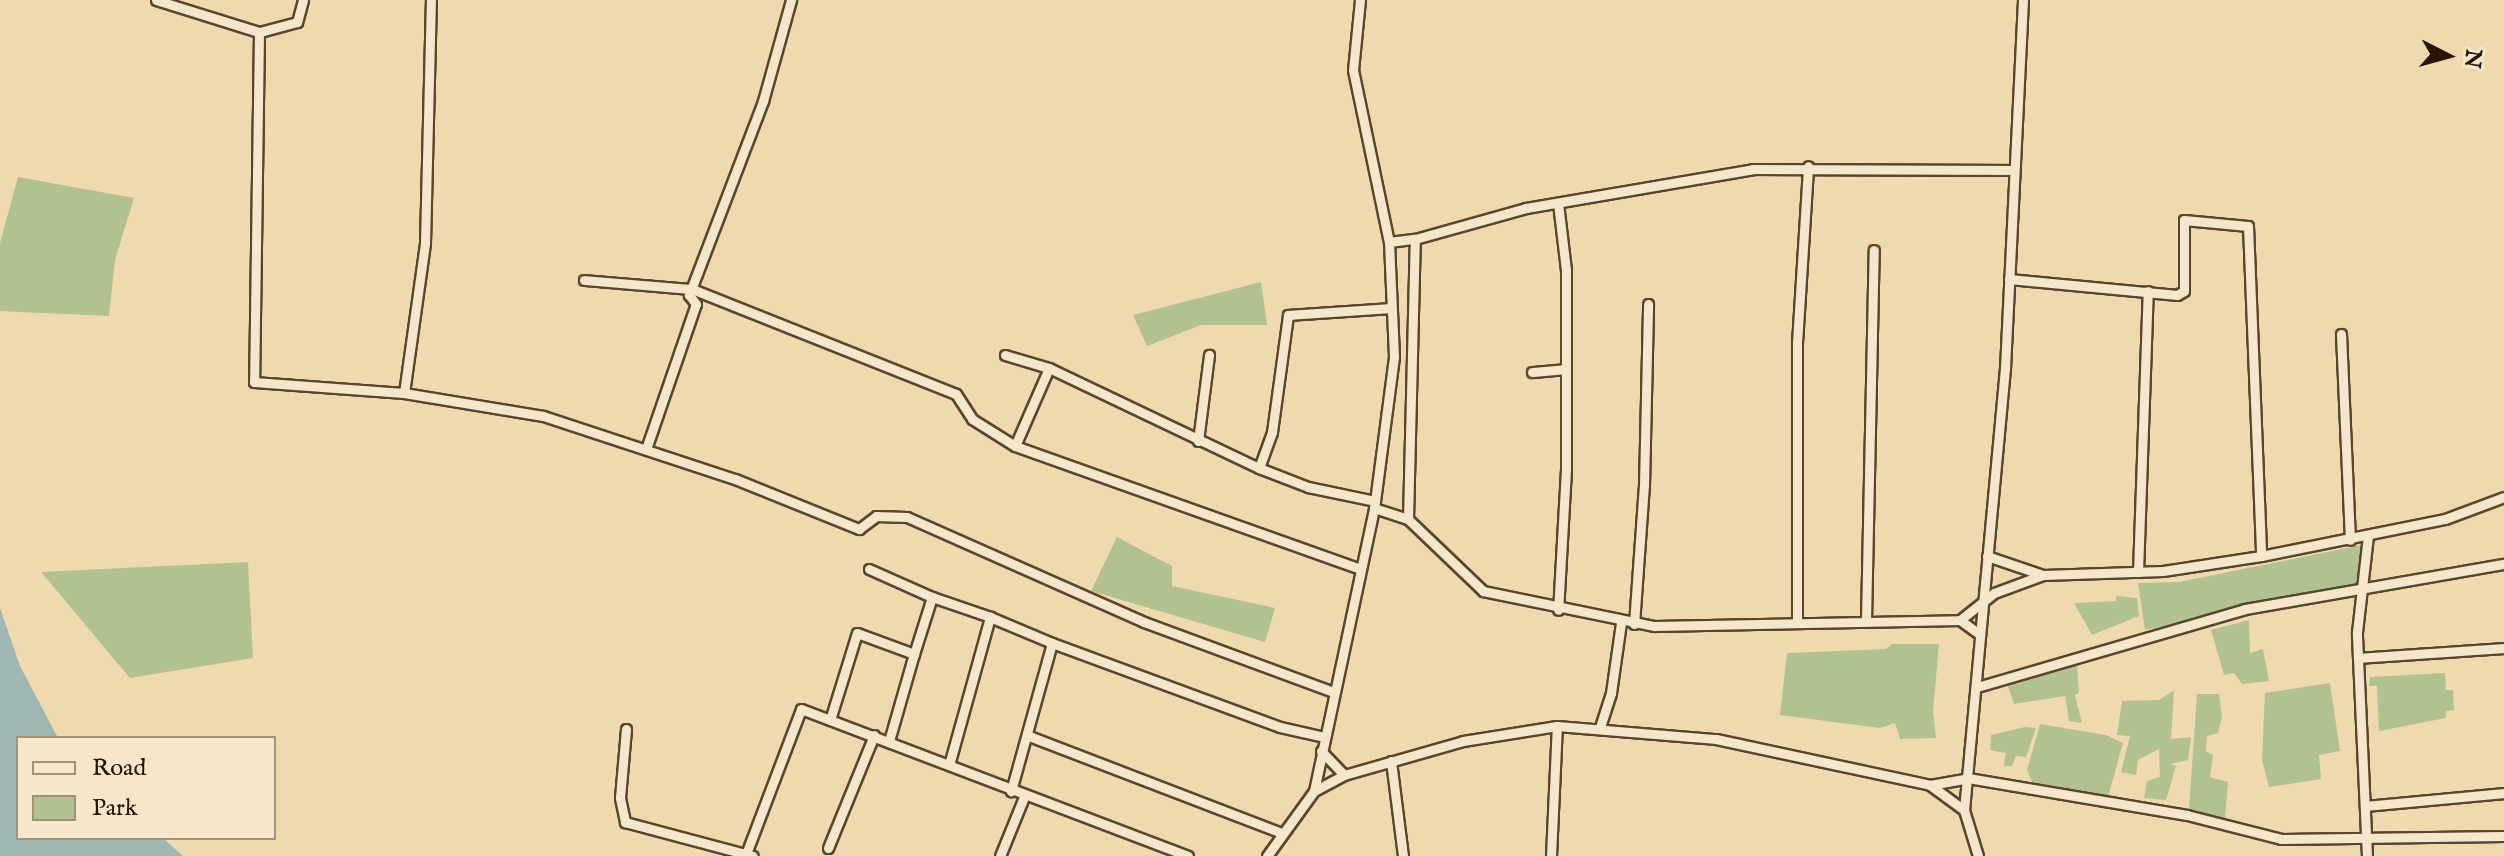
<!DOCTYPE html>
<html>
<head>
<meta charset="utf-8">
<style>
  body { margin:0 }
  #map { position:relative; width:2504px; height:856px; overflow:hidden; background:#efdaaf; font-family:"IM FELL English",serif }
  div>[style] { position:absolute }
  .green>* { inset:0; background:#b2c190 }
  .water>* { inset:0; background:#9fb8b6 }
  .roads { filter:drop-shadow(2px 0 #59462c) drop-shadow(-2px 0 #59462c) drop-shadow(0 2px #59462c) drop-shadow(0 -2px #59462c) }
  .minor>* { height:9px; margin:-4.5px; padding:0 4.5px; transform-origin:4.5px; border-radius:4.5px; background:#f5e7cb }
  span { translate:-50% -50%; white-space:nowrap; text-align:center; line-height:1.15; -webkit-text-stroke:7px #f5e7cb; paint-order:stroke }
  .legend { position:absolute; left:16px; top:736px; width:260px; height:104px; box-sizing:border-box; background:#f5e7cb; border:2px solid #a3937a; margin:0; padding:10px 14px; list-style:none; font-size:24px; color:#271501 }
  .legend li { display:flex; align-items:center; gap:16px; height:40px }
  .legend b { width:40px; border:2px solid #a3937a }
  .north { position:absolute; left:2408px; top:16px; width:80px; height:80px; -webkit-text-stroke:6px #f5e7cb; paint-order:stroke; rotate:96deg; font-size:22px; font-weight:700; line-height:32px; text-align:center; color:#271501 }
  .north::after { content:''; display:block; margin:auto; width:28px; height:36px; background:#271501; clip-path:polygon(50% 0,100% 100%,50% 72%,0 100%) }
</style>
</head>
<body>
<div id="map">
  <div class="green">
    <div style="clip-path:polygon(18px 177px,134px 198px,115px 260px,109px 316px,0 311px,0 243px)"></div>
    <div style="clip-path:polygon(1261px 282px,1267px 325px,1201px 325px,1147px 346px,1133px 315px)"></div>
    <div style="clip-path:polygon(1117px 537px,1172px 566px,1172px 586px,1275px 608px,1265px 642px,1091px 591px)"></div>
    <div style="clip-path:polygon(2362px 545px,2360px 584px,2145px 630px,2138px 583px,2179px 582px)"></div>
    <div style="clip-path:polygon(248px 562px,253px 658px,130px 678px,41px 572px)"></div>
    <div style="clip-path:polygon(2116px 596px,2137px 598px,2139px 616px,2092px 635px,2074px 603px,2116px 601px)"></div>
    <div style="clip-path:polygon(2249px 620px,2250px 653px,2263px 649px,2269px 681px,2242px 684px,2234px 673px,2224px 675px,2211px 630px)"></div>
    <div style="clip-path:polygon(1892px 644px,1939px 644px,1933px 711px,1936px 738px,1900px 739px,1895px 723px,1880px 728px,1780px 715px,1787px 653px,1886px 649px)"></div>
    <div style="clip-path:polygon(2077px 665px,2079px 693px,2075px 695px,2082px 723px,2069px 721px,2065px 696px,2014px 704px,2007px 684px)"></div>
    <div style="clip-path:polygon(2445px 673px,2446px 690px,2453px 690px,2454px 710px,2446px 711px,2446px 718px,2379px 731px,2377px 686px,2369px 686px,2370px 677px)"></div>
    <div style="clip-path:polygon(2330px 683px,2340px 751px,2319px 755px,2321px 779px,2269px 787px,2262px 760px,2265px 693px)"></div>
    <div style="clip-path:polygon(2174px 690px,2171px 739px,2191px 737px,2188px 760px,2170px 764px,2176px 766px,2166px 800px,2144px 798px,2147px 781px,2160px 777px,2159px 749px,2138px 760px,2136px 775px,2121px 772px,2130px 736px,2117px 735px,2122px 701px,2159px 700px)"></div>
    <div style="clip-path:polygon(2197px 694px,2219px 694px,2222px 717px,2218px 733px,2207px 736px,2206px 751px,2213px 755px,2210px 777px,2228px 782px,2225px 819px,2189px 809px)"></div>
    <div style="clip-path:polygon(2040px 724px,2106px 735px,2123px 743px,2108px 797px,2033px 784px,2027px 770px)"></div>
    <div style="clip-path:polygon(2025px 727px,2036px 728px,2026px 757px,2016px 756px,2012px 766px,2004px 766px,2006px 753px,1990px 750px,1991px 735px)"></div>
  </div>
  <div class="water">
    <div style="clip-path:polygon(0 608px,20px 666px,58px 738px,18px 738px,18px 838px,163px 838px,183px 856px,0 856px)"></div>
  </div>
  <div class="roads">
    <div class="minor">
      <div style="left:156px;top:0;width:108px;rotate:17.3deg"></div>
      <div style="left:303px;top:0;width:23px;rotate:105deg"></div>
      <div style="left:297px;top:22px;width:39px;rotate:165deg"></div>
      <div style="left:259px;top:32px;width:350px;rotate:90.8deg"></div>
      <div style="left:254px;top:382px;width:150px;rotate:4.2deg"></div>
      <div style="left:404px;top:393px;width:141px;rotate:9.4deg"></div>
      <div style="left:543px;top:416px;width:202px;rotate:18.2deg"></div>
      <div style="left:735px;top:479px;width:134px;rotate:22deg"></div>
      <div style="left:859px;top:529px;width:21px;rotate:-37deg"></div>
      <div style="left:876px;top:516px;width:31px;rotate:2deg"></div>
      <div style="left:907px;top:517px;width:259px;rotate:23.9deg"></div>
      <div style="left:1144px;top:622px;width:202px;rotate:20.3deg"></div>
      <div style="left:1360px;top:0;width:70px;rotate:95.7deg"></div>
      <div style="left:1353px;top:70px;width:176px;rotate:78.2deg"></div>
      <div style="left:1389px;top:242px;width:115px;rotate:87.5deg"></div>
      <div style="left:1394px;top:357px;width:152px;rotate:97.5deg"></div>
      <div style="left:1558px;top:203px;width:67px;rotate:83.2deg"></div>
      <div style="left:1566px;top:270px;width:199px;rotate:90deg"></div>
      <div style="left:1566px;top:469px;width:141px;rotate:93.2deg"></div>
      <div style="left:1389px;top:242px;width:26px;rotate:-7deg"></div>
      <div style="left:2009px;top:279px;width:169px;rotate:5.4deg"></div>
      <div style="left:2177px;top:295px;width:8px;rotate:-30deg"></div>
      <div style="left:2184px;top:291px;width:71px;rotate:-90deg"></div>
      <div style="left:2184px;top:220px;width:64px;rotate:5.4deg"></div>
      <div style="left:2248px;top:226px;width:330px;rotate:87.7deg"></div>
      <div style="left:584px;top:280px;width:108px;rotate:4.8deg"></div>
      <div style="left:692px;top:289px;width:284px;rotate:21.7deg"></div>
      <div style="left:956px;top:394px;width:30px;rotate:57deg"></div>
      <div style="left:972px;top:419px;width:51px;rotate:32.1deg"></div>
      <div style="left:2341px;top:334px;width:206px;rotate:87.5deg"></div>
      <div style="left:1005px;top:355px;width:46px;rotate:16.5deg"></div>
      <div style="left:1049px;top:368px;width:233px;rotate:25.5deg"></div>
      <div style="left:1259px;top:468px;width:53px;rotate:21.2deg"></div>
      <div style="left:1308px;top:487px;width:68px;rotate:11.8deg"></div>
      <div style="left:1049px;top:368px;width:85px;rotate:113.6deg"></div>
      <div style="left:1015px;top:446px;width:366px;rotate:19.6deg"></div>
      <div style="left:1532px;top:372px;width:33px;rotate:-5deg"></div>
      <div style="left:404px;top:393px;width:151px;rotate:-82deg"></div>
      <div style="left:425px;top:243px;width:243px;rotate:-88.6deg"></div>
      <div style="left:1198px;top:441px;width:87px;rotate:-82.7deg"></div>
      <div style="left:646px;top:449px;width:153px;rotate:-71deg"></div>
      <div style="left:696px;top:304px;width:11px;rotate:-128deg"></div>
      <div style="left:689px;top:295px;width:208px;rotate:-69.1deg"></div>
      <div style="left:763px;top:101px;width:105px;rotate:-74.5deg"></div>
      <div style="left:1259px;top:468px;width:38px;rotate:-70deg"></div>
      <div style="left:1272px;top:432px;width:118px;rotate:-82.2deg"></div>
      <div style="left:1288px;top:315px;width:103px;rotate:-3.9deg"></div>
      <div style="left:1408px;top:519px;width:280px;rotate:-88.6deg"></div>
      <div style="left:1415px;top:239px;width:115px;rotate:-15.6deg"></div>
      <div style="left:1526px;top:208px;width:230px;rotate:-9.7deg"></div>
      <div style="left:1753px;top:169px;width:261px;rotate:0.2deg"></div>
      <div style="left:1987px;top:556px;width:59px;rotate:18.7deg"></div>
      <div style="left:869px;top:569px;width:69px;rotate:24deg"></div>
      <div style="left:2138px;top:572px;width:281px;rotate:-88deg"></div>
      <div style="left:1797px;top:620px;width:277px;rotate:-90deg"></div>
      <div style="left:1797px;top:343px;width:177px;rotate:-86.4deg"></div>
      <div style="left:1866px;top:620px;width:370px;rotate:-88.8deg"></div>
      <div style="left:1960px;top:620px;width:24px;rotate:36deg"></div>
      <div style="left:1634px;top:624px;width:139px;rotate:-85.9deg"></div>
      <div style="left:1644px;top:485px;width:181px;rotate:-88.7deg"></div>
      <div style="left:1052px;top:643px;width:243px;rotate:20.2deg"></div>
      <div style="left:1280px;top:727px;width:45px;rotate:12.8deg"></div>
      <div style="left:2358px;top:658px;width:146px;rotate:-3.9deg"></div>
      <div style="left:1977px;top:687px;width:279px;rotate:-16.2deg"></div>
      <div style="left:2245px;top:609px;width:263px;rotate:-9.9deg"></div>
      <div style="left:830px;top:720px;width:91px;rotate:-72.8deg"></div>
      <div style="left:857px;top:633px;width:61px;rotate:20.2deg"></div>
      <div style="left:914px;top:654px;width:60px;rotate:-72.5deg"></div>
      <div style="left:932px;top:597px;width:61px;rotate:19deg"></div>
      <div style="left:990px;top:617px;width:67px;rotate:22.8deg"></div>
      <div style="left:1052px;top:643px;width:154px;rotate:105.5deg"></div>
      <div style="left:1600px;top:727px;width:36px;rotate:-72deg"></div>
      <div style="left:1611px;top:693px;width:71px;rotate:-81.9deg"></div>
      <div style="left:626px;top:729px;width:69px;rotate:95deg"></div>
      <div style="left:620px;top:798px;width:25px;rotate:78deg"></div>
      <div style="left:625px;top:822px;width:132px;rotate:14.9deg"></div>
      <div style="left:1029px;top:736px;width:271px;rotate:21deg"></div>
      <div style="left:889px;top:741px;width:91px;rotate:-74deg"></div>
      <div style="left:1321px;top:751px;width:33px;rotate:46deg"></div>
      <div style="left:1391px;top:761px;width:96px;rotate:82.8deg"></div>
      <div style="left:949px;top:765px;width:154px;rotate:-74.5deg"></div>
      <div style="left:1930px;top:785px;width:39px;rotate:-10deg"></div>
      <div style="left:1968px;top:778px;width:222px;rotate:9.6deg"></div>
      <div style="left:2187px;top:815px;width:97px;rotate:14.3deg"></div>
      <div style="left:2281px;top:839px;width:223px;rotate:-0.8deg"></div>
      <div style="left:1314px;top:791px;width:289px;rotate:-78deg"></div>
      <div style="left:1374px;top:508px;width:36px;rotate:18deg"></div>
      <div style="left:1408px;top:519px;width:104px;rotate:43.8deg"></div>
      <div style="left:1483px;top:591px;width:175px;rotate:11.6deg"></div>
      <div style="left:1654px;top:626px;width:306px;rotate:-1.1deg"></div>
      <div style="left:1960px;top:620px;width:43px;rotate:-38.5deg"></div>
      <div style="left:1994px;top:593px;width:52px;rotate:-20.2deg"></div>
      <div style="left:2043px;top:575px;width:120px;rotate:-1.9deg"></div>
      <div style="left:2163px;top:571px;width:99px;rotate:-8.7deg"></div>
      <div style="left:2261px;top:556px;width:188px;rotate:-11.4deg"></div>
      <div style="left:2445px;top:519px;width:63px;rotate:-20.4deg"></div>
      <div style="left:2365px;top:806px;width:140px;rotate:-5.3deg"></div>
      <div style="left:1964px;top:810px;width:444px;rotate:-84.7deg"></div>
      <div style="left:2005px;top:368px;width:368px;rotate:-87.2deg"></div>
      <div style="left:828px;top:848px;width:122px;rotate:-67.8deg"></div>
      <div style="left:746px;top:854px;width:155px;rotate:-69.2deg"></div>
      <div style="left:801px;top:709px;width:414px;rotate:20.8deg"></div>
      <div style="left:1000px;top:856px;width:64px;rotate:-67.9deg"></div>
      <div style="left:1267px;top:856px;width:80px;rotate:-54.1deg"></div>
      <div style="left:1314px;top:791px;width:34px;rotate:-28deg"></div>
      <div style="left:1344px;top:775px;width:124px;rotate:-15.9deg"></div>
      <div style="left:1463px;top:741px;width:95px;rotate:-9.1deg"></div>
      <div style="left:1557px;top:726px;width:160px;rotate:4.7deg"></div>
      <div style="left:1716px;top:739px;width:219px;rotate:12.1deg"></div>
      <div style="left:1930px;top:785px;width:42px;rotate:36.3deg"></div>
      <div style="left:1964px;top:810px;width:48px;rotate:73.1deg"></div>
      <div style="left:1551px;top:856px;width:130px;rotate:-87.4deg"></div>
      <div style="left:2367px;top:856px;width:224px;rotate:-92.6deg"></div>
      <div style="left:2357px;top:632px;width:97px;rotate:-83.5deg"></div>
    </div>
  </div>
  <ul class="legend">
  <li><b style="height:10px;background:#f5e7cb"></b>Road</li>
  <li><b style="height:22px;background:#b2c190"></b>Park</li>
  </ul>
  <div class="north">N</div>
</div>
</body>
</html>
